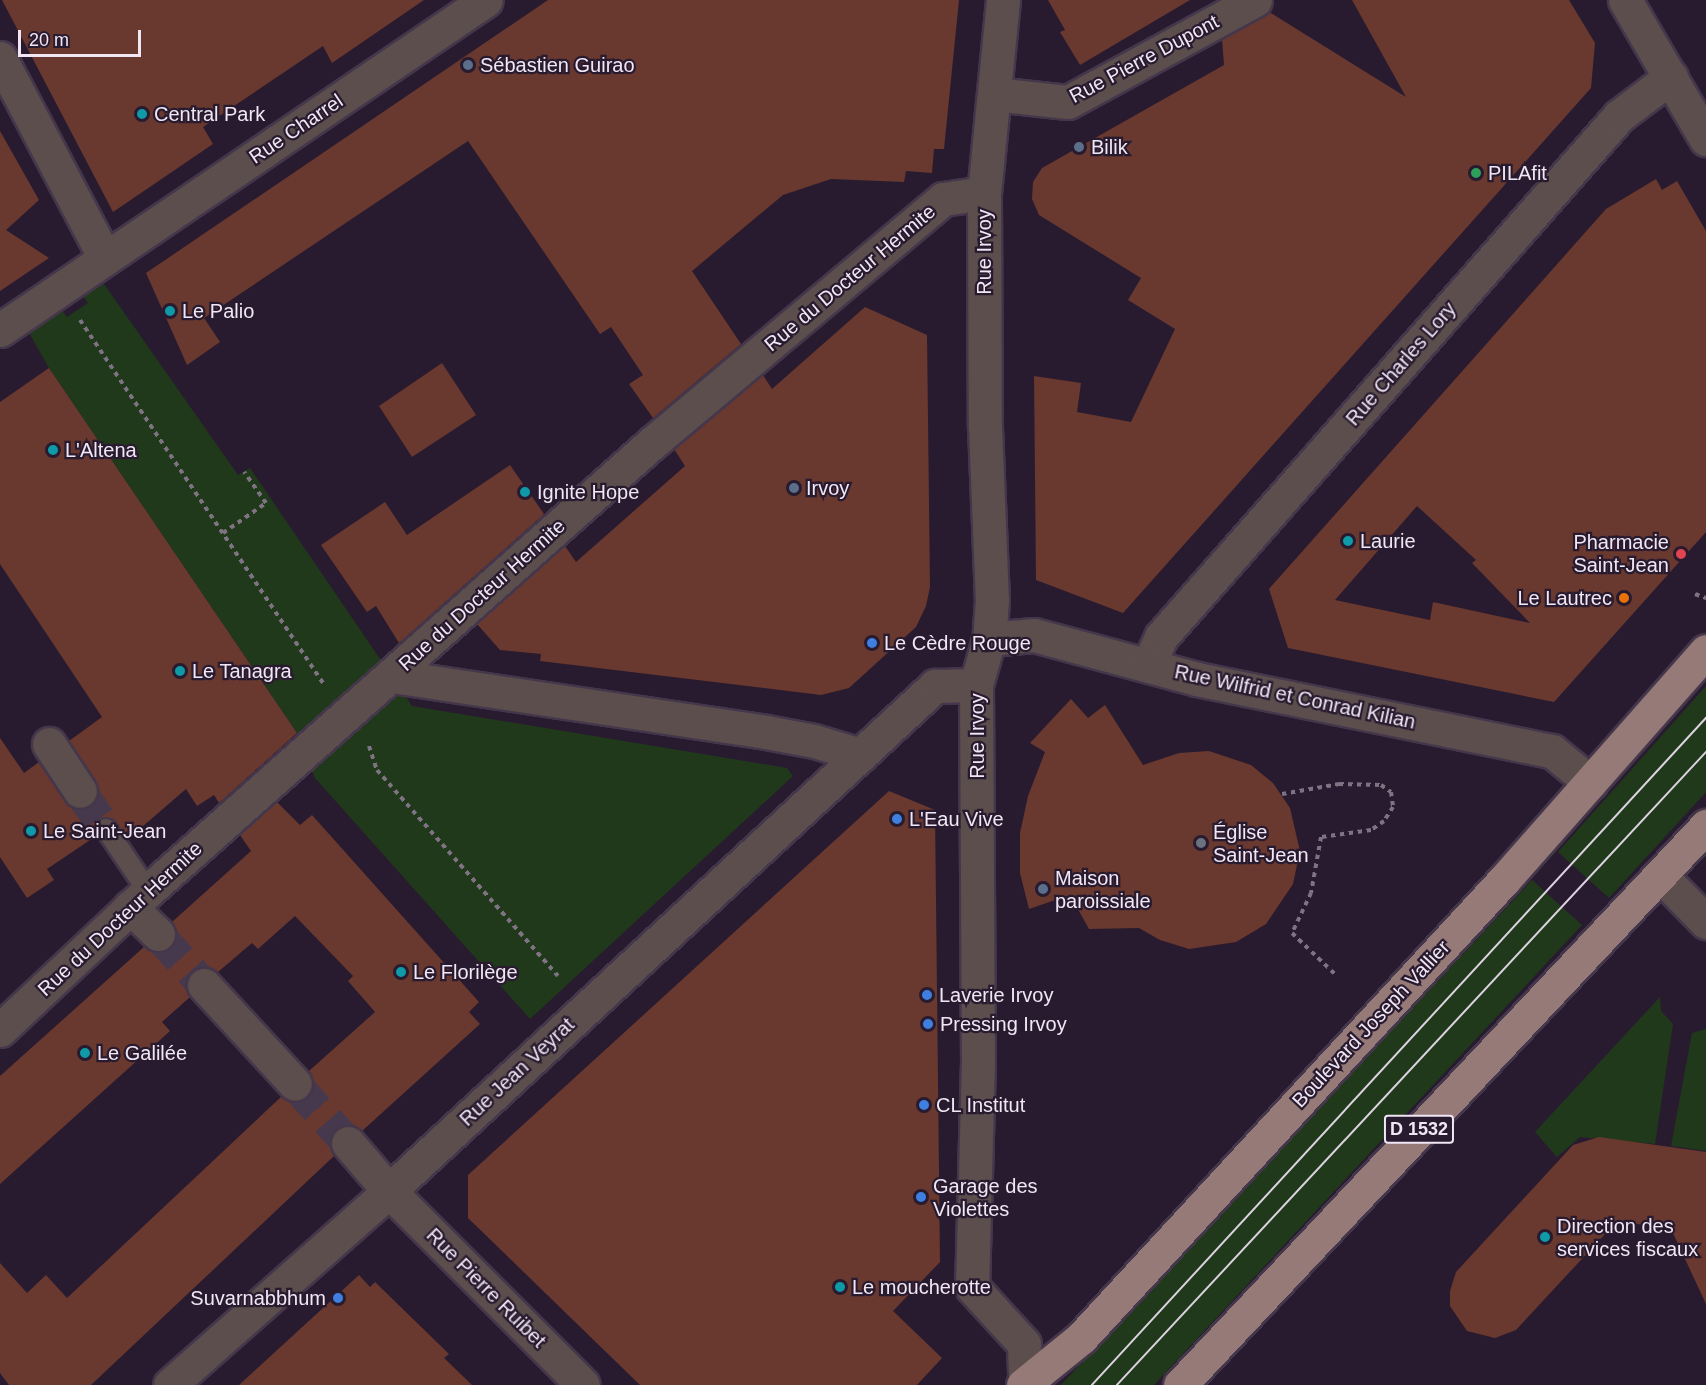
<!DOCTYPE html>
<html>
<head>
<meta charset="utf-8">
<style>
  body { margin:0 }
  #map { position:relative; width:1706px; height:1385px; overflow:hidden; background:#291b2f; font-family:Helvetica,sans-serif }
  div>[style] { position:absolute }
  .green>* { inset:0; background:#20391b }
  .building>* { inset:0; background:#69382e }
  .street-tunnel>* { height:33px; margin-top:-16.5px; transform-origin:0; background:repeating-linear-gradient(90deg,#47394d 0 33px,transparent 0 49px) }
  .path>* { height:4px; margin-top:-2px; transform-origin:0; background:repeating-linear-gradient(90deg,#7e7283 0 4.5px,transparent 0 9px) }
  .roads { filter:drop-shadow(2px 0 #45374b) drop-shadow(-2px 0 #45374b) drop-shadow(0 2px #45374b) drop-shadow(0 -2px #45374b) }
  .lane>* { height:20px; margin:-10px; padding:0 10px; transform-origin:10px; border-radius:10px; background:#5c4e4d }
  .street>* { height:33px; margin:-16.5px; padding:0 16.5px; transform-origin:16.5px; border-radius:16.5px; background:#5c4e4d }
  .primary>* { height:33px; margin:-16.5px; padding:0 16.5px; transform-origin:16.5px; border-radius:16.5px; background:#967a78 }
  .tram>* { height:1.5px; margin:-0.75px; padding:0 0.75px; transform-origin:0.75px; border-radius:0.75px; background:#dcd2e0 }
  .dots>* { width:16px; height:16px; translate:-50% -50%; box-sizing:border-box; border:3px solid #291b2f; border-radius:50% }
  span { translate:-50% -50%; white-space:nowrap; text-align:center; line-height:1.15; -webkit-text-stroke:4.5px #291b2f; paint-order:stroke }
  .shield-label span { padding:2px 4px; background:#291b2f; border:2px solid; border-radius:4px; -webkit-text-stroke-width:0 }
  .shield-label { font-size:18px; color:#f0e6f4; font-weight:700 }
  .street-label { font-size:20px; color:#f0e6f4 }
  .poi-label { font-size:20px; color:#f0e6f4 }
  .left { translate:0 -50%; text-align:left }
  .right { translate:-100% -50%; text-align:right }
  .scale { position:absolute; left:18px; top:30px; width:123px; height:27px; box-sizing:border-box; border:3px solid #f0e6f4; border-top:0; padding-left:8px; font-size:18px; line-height:21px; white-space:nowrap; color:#f0e6f4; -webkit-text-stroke:4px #291b2f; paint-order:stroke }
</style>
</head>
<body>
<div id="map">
  <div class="green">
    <div style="clip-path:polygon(104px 284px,238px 475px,250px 468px,412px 706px,787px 768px,793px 776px,530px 1019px,315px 778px,297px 733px,49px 368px,28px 331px,62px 310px,67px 317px,88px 303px,83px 296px)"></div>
    <div style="clip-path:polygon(1706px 686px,1706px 792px,1609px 898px,1558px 852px)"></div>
    <div style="clip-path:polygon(1532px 880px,1582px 925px,1154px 1385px,1061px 1385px)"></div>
    <div style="clip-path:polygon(1660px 997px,1661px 1011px,1673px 1024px,1655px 1144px,1580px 1137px,1557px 1157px,1535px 1132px)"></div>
    <div style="clip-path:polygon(1706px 1029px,1706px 1151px,1671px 1146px,1692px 1033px)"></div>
  </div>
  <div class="building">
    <div style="clip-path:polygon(2px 0,424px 0,332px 63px,323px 46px,203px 127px,213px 144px,113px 212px)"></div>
    <div style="clip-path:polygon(548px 0,959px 0,944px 149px,934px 149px,932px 173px,906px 171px,904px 182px,831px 179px,783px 195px,692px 271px,741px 344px,653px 418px,629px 384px,643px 375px,611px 327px,600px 334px,468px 141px,204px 318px,220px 342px,187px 365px,146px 273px)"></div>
    <div style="clip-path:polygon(1048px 0,1190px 0,1080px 65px,1060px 32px,1065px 30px)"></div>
    <div style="clip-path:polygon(1352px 0,1569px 0,1595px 43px,1591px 88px,1123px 613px,1036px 580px,1034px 376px,1081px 383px,1077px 412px,1131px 422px,1175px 329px,1128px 300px,1141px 278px,1039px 215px,1032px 199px,1033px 182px,1042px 168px,1224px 65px,1222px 39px,1269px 12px,1406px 97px)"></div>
    <div style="clip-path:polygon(0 131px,39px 200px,6px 230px,49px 258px,0 291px)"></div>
    <div style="clip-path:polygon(evenodd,1656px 179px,1662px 190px,1677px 181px,1706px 231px,1706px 532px,1554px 702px,1288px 648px,1269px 589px,1606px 209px,1656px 179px,1417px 506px,1476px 560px,1472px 563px,1530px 623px,1433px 602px,1430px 620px,1335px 600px,1417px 506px)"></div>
    <div style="clip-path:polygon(865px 307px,927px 335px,930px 587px,926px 606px,916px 627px,849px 688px,821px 695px,540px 661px,541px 654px,500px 650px,477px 624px,565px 546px,576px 562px,685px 466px,674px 449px,763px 375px,772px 389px)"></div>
    <div style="clip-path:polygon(442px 363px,476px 415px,412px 457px,379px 406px)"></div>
    <div style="clip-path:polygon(49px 368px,297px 733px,219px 803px,214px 795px,197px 806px,186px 789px,128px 839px,112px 819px,100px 819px,94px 829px,96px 836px,47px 869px,54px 880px,27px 898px,0 857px,0 738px,24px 773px,39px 762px,65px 802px,82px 810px,96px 800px,99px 789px,69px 741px,102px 717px,0 564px,0 402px)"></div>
    <div style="clip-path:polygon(510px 465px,544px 514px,399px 643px,376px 606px,367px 612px,321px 545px,385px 502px,407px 535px)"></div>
    <div style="clip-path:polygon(1071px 699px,1088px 718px,1105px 705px,1143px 765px,1179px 753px,1209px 751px,1251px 765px,1273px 783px,1290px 808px,1300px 851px,1293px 884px,1266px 924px,1236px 942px,1189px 949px,1160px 940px,1139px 928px,1089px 929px,1070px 895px,1029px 909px,1020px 873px,1020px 833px,1028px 796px,1045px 752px,1030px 743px)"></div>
    <div style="clip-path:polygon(889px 791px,935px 810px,940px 1262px,893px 1311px,942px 1358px,917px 1385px,640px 1385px,468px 1218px,468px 1175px)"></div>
    <div style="clip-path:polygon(277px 802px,300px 825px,312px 815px,479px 1002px,469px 1012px,480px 1024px,362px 1131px,345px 1125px,335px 1129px,330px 1146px,334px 1156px,91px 1385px,9px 1385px,0 1373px,0 1263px,27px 1293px,46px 1275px,67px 1298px,281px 1097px,298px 1102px,308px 1097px,313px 1080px,309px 1071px,375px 1012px,348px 981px,353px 976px,295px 916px,258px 949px,252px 943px,218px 972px,209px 967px,192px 971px,186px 980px,190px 997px,162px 1022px,170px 1031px,0 1184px,0 1076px,144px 947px,154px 952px,171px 947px,176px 938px,172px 922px,251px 851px,240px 835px)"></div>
    <div style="clip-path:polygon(1599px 1137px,1706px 1152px,1706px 1304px,1671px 1229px,1617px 1221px,1516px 1330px,1495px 1338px,1467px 1331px,1450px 1306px,1450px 1291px,1456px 1272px,1573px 1145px)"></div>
    <div style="clip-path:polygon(359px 1275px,370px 1287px,375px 1282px,449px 1354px,444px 1358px,472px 1385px,239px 1385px)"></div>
  </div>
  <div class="street-tunnel">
    <div style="left:80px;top:791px;width:46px;rotate:55.6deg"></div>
    <div style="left:158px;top:934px;width:69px;rotate:48deg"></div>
    <div style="left:295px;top:1084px;width:79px;rotate:48.1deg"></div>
  </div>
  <div class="path">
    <div style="left:80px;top:320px;width:439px;rotate:56.2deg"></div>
    <div style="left:223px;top:533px;width:52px;rotate:-34.9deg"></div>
    <div style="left:266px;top:503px;width:38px;rotate:-125deg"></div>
    <div style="left:1695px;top:594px;width:12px;rotate:20deg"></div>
    <div style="left:369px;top:746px;width:25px;rotate:72deg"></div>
    <div style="left:377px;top:770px;width:274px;rotate:48.7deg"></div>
    <div style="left:1282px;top:794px;width:58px;rotate:-10deg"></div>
    <div style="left:1339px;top:784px;width:42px;rotate:1.4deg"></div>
    <div style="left:1381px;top:785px;width:12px;rotate:35deg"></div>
    <div style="left:1391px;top:792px;width:15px;rotate:82deg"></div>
    <div style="left:1393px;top:807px;width:17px;rotate:123deg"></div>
    <div style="left:1384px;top:821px;width:16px;rotate:145deg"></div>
    <div style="left:1371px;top:830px;width:50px;rotate:172deg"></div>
    <div style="left:1321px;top:837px;width:57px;rotate:100.1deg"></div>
    <div style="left:1311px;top:893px;width:44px;rotate:115.4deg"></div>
    <div style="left:1292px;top:933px;width:62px;rotate:43.7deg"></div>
  </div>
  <div class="roads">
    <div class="lane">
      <div style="left:106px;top:829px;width:75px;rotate:55.9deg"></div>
    </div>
    <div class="street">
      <div style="left:1003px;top:0;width:194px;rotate:95.6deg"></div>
      <div style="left:984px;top:193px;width:234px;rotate:89.8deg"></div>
      <div style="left:985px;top:427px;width:173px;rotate:87.7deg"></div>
      <div style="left:992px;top:600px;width:39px;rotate:94deg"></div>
      <div style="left:989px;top:639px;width:48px;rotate:105.8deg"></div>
      <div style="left:976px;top:685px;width:376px;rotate:89.7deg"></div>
      <div style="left:978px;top:1061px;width:226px;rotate:91.5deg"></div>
      <div style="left:972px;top:1287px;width:77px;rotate:47.6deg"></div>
      <div style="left:1024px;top:1344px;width:38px;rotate:88deg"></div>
      <div style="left:1625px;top:0;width:161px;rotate:59.8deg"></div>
      <div style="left:0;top:58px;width:226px;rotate:62.3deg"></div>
      <div style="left:994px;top:94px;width:74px;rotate:6.2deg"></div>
      <div style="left:1068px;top:102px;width:213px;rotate:-28.6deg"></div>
      <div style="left:0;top:330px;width:587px;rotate:-34.18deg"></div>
      <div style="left:989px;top:639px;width:45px;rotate:-5.1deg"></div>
      <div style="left:1034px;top:635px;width:169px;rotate:15.1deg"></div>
      <div style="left:1197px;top:679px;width:362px;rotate:11.5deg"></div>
      <div style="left:1552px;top:751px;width:50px;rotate:39.4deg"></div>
      <div style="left:1148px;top:665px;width:31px;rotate:-65deg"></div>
      <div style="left:1161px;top:637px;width:694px;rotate:-48.68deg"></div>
      <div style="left:1619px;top:116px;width:65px;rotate:-36.9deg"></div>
      <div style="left:392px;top:676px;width:378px;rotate:8.5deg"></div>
      <div style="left:766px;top:732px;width:49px;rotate:10.6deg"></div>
      <div style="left:814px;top:741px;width:49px;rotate:16.6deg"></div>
      <div style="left:49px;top:744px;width:56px;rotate:56.6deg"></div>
      <div style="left:1660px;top:875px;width:66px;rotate:45.6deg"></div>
      <div style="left:130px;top:907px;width:39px;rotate:44deg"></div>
      <div style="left:204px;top:985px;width:134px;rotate:47.4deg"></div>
      <div style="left:0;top:1030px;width:203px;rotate:-43.2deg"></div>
      <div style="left:148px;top:891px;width:673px;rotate:-41.63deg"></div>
      <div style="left:651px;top:444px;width:381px;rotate:-40deg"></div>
      <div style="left:943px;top:199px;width:41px;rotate:-8.3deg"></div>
      <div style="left:348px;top:1143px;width:63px;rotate:49.5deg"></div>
      <div style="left:389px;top:1191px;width:274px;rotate:45deg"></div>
      <div style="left:170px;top:1385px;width:293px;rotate:-41.5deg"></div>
      <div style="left:389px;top:1191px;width:744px;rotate:-42.77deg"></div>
      <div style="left:935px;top:686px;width:41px;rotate:-1.4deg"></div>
    </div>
    <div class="primary">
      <div style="left:1023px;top:1385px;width:75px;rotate:-39deg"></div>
      <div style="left:1081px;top:1338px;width:623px;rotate:-47.28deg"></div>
      <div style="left:1504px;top:880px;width:305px;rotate:-48.6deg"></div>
      <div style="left:1180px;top:1385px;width:768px;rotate:-46.74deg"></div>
    </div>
  </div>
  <div class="tram">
    <div style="left:1092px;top:1385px;width:907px;rotate:-47.37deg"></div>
    <div style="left:1117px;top:1385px;width:865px;rotate:-47.06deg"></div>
  </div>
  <div class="dots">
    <div style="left:468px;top:65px;background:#5c6f8a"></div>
    <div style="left:142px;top:114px;background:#0f9aa8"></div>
    <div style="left:1079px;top:147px;background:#5c6f8a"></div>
    <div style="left:1476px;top:173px;background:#2e9e5b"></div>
    <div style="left:170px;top:311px;background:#0f9aa8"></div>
    <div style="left:53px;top:450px;background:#0f9aa8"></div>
    <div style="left:794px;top:488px;background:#5c6f8a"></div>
    <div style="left:525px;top:492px;background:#0f9aa8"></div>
    <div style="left:1348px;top:541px;background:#0f9aa8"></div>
    <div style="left:1681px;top:554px;background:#e0444e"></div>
    <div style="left:1624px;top:598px;background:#e8710a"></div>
    <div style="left:872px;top:643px;background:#3f7fe0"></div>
    <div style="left:180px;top:671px;background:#0f9aa8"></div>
    <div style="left:897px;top:819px;background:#3f7fe0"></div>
    <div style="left:31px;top:831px;background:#0f9aa8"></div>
    <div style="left:1201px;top:843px;background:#6b7280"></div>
    <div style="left:1043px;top:889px;background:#5c6f8a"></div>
    <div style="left:401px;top:972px;background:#0f9aa8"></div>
    <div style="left:927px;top:995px;background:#3f7fe0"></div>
    <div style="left:928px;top:1024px;background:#3f7fe0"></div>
    <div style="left:85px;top:1053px;background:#0f9aa8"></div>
    <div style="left:924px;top:1105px;background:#3f7fe0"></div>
    <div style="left:921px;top:1197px;background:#3f7fe0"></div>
    <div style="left:1545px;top:1237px;background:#0f9aa8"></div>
    <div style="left:840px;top:1287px;background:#0f9aa8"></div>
    <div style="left:338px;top:1298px;background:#3f7fe0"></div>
  </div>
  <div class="shield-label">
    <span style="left:1419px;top:1129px">D 1532</span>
  </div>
  <div class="street-label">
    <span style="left:1144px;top:59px;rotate:-28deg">Rue Pierre Dupont</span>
    <span style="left:296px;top:129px;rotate:-34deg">Rue Charrel</span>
    <span style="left:984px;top:252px;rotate:-90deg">Rue Irvoy</span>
    <span style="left:850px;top:278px;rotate:-40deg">Rue du Docteur Hermite</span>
    <span style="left:1401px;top:364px;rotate:-49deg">Rue Charles Lory</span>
    <span style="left:482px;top:595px;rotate:-42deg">Rue du Docteur Hermite</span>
    <span style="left:1295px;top:697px;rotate:12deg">Rue Wilfrid et Conrad Kilian</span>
    <span style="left:977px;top:736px;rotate:-90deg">Rue Irvoy</span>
    <span style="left:120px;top:919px;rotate:-43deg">Rue du Docteur Hermite</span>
    <span style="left:1371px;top:1024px;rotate:-47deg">Boulevard Joseph Vallier</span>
    <span style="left:517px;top:1072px;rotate:-43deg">Rue Jean Veyrat</span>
    <span style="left:486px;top:1288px;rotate:45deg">Rue Pierre Ruibet</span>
  </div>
  <div class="poi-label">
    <span class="left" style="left:480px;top:65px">Sébastien Guirao</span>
    <span class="left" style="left:154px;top:114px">Central Park</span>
    <span class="left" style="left:1091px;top:147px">Bilik</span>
    <span class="left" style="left:1488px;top:173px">PILAfit</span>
    <span class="left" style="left:182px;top:311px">Le Palio</span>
    <span class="left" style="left:65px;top:450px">L'Altena</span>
    <span class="left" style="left:806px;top:488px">Irvoy</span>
    <span class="left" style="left:537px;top:492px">Ignite Hope</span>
    <span class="left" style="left:1360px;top:541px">Laurie</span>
    <span class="right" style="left:1669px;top:554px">Pharmacie<br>Saint-Jean</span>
    <span class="right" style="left:1612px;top:598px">Le Lautrec</span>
    <span class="left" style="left:884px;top:643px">Le Cèdre Rouge</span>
    <span class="left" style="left:192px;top:671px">Le Tanagra</span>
    <span class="left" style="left:909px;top:819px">L'Eau Vive</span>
    <span class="left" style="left:43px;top:831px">Le Saint-Jean</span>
    <span class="left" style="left:1213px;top:844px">Église<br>Saint-Jean</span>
    <span class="left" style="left:1055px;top:890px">Maison<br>paroissiale</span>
    <span class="left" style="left:413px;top:972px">Le Florilège</span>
    <span class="left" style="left:939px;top:995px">Laverie Irvoy</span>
    <span class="left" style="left:940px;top:1024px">Pressing Irvoy</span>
    <span class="left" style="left:97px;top:1053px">Le Galilée</span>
    <span class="left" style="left:936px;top:1105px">CL Institut</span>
    <span class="left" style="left:933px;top:1198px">Garage des<br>Violettes</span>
    <span class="left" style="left:1557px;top:1238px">Direction des<br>services fiscaux</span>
    <span class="left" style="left:852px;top:1287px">Le moucherotte</span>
    <span class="right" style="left:326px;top:1298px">Suvarnabbhum</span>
  </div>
  <div class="scale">20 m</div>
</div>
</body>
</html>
